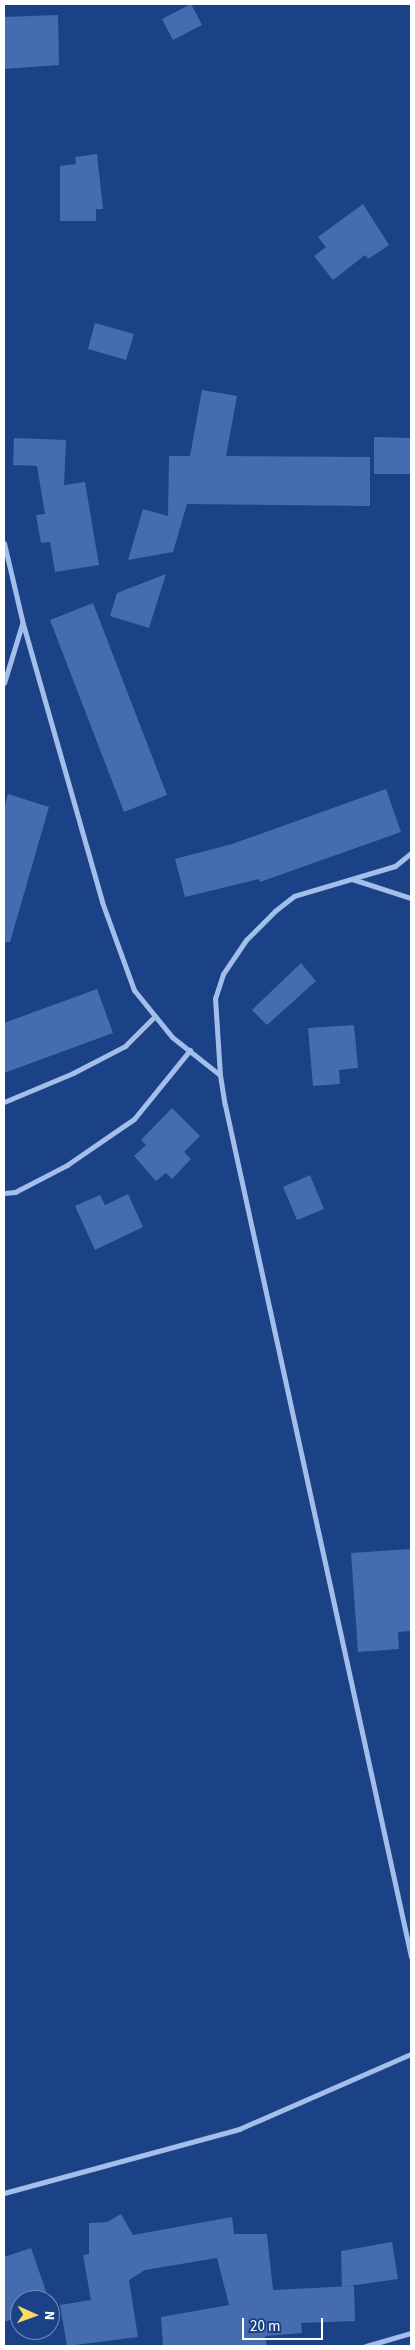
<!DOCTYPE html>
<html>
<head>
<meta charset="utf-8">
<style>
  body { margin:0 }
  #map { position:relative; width:415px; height:2350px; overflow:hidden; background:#1b4286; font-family:"Source Sans 3",sans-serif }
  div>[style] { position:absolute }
  .building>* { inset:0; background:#446caf }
  .street>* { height:5px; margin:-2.5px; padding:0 2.5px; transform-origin:2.5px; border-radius:2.5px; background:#a3beeb }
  span { translate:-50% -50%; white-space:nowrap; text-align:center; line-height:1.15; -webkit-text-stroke:4px #1b4286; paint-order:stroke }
  .frame { position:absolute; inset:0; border:5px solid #fff; pointer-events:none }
  .north { position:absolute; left:10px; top:2290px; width:50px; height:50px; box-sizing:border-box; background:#1b4286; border:1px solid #768eb6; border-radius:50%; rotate:92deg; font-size:14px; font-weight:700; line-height:20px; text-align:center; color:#fff }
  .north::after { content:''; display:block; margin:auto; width:18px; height:22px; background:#fcda60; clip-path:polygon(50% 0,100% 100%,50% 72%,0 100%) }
  .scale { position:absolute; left:242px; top:2318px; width:81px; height:22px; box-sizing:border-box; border:2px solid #fff; border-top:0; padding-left:6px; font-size:15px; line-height:18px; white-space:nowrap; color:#fff; -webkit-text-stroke:4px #1b4286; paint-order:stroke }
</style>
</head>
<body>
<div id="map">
  <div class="building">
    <div style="clip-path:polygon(191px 4px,202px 25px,173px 40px,162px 19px)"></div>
    <div style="clip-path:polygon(58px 15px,59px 65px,4px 69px,4px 17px)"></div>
    <div style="clip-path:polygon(97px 154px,103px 209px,96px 209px,96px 221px,60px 221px,60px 166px,76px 164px,75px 157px)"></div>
    <div style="clip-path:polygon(363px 204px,389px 245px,368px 259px,365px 255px,333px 280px,314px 256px,326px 247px,318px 237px)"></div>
    <div style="clip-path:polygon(95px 323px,134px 334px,126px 360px,88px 349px)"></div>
    <div style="clip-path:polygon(202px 390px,237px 396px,226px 456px,370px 457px,370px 506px,187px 504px,173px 552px,128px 560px,143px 509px,168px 516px,169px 456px,190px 456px)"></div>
    <div style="clip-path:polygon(374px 437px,411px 438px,411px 474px,374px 474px)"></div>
    <div style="clip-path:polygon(14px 438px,66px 440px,64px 485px,85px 482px,99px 565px,55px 572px,50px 542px,41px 543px,36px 515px,45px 514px,37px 466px,13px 465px)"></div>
    <div style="clip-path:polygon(166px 574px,149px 628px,110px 616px,117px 593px)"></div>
    <div style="clip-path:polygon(93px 603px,167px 795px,124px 812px,50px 620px)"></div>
    <div style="clip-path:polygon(386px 789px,401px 832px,260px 882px,259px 879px,185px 897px,175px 859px,232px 844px)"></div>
    <div style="clip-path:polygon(8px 794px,49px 807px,10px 942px,4px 942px,4px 809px)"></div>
    <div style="clip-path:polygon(301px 963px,316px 981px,267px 1025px,252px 1010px)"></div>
    <div style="clip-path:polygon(97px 989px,113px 1033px,4px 1073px,4px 1023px)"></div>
    <div style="clip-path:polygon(354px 1025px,358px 1068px,339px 1070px,340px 1084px,313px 1086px,308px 1028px)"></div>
    <div style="clip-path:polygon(172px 1108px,200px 1136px,184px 1152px,191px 1159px,172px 1179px,166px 1173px,156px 1181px,134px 1156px,146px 1145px,141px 1140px)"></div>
    <div style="clip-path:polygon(310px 1175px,324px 1209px,297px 1220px,283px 1187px)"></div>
    <div style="clip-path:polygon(128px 1194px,143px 1227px,95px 1250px,75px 1206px,100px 1195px,105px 1205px)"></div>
    <div style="clip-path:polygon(411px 1549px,411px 1631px,398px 1632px,399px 1649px,358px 1652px,351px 1553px)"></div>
    <div style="clip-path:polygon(121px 2214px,133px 2235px,232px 2217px,234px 2234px,267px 2234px,273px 2290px,354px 2286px,355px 2321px,301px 2323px,302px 2333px,265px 2336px,267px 2346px,163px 2346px,161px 2317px,229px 2305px,217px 2258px,145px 2270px,129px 2280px,138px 2337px,67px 2346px,60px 2305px,91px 2300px,83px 2255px,89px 2254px,89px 2223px,107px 2222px)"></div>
    <div style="clip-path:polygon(392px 2242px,398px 2279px,342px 2287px,341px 2251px)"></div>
    <div style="clip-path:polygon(31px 2248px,49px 2300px,20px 2300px,20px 2317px,4px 2322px,4px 2257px)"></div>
  </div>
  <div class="street">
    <div style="left:4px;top:543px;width:83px;rotate:76.8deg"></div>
    <div style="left:23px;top:624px;width:289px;rotate:74.1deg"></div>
    <div style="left:102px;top:902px;width:94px;rotate:70deg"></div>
    <div style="left:134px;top:990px;width:60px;rotate:51deg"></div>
    <div style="left:172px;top:1037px;width:61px;rotate:38.4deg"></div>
    <div style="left:4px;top:683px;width:62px;rotate:-73deg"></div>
    <div style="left:411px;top:853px;width:21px;rotate:141deg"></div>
    <div style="left:395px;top:866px;width:105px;rotate:163.5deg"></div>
    <div style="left:294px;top:896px;width:24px;rotate:142deg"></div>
    <div style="left:275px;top:911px;width:41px;rotate:135deg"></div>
    <div style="left:246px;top:940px;width:41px;rotate:124.1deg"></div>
    <div style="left:223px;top:974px;width:25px;rotate:108deg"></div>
    <div style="left:215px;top:998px;width:77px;rotate:86.3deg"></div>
    <div style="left:220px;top:1075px;width:30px;rotate:81deg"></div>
    <div style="left:225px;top:1105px;width:872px;rotate:77.68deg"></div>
    <div style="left:352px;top:879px;width:62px;rotate:17.9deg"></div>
    <div style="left:4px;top:1102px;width:75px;rotate:-22.8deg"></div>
    <div style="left:73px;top:1073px;width:59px;rotate:-27.4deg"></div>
    <div style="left:125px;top:1046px;width:41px;rotate:-45deg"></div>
    <div style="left:4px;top:1193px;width:11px;rotate:-5deg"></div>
    <div style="left:15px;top:1192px;width:59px;rotate:-27.4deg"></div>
    <div style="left:67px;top:1165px;width:81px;rotate:-34.5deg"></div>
    <div style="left:134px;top:1119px;width:89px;rotate:-50.9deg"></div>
    <div style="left:4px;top:2193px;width:244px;rotate:-15.2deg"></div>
    <div style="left:239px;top:2129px;width:188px;rotate:-23.6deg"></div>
    <div style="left:366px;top:2346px;width:47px;rotate:-16.1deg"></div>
  </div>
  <div class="frame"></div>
  <div class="north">N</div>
  <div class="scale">20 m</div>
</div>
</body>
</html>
